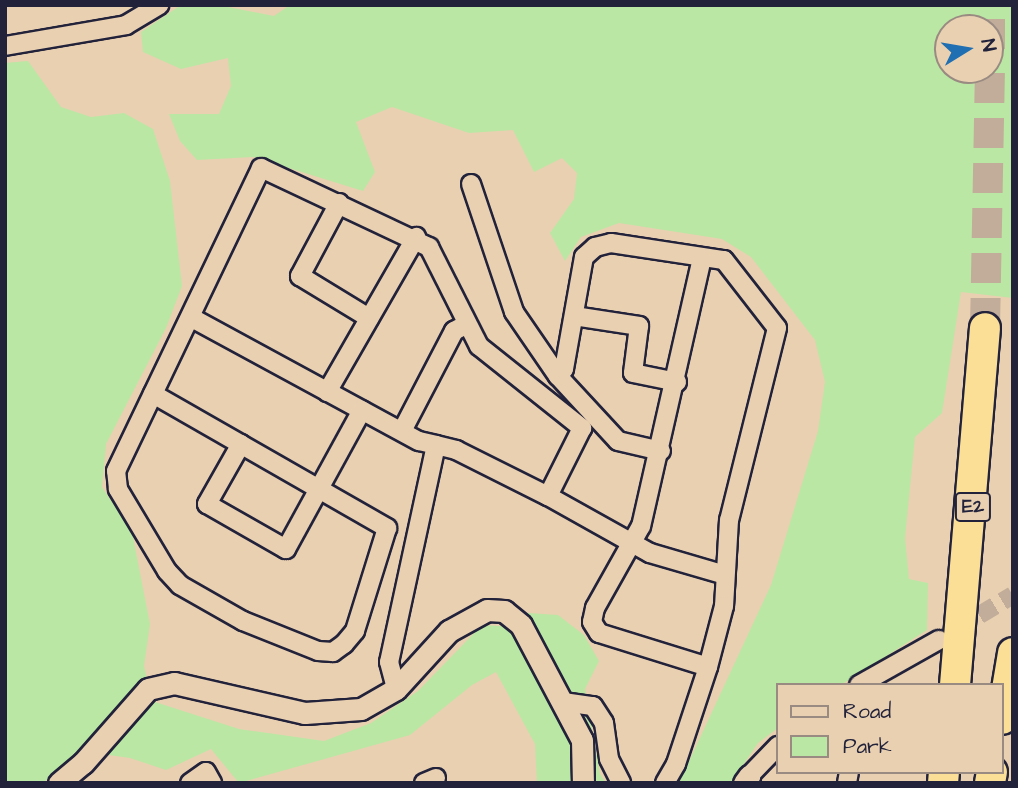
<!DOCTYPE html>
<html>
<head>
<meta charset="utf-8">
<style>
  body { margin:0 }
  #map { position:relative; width:1018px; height:788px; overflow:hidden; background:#e9d0b1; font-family:"Architects Daughter",sans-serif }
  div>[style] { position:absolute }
  .green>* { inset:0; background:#bbe7a4 }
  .minor-tunnel>* { height:18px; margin-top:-9px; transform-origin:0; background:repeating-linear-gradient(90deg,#c1ad99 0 18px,transparent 0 27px) }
  .motorway-tunnel>* { height:30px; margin-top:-15px; transform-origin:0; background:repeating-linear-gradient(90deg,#c1ad99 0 30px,transparent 0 45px) }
  .roads { filter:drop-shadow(2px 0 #22223b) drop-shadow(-2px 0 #22223b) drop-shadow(0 2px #22223b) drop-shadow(0 -2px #22223b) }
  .minor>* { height:18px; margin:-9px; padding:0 9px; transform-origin:9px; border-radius:9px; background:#e9d0b1 }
  .tertiary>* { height:21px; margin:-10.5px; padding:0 10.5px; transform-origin:10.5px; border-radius:10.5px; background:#e9d0b1 }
  .motorway>* { height:30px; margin:-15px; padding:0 15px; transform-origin:15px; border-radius:15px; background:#fbdf96 }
  span { translate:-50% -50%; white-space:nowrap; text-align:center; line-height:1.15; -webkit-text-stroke:6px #e9d0b1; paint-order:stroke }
  .shield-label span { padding:2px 5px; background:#e9d0b1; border:2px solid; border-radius:5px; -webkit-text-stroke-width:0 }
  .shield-label { font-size:19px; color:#22223b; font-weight:700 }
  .frame { position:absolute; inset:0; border:7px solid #22223b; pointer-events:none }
  .legend { position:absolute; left:776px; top:683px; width:228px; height:91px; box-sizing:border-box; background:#e9d0b1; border:2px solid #998a82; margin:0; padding:9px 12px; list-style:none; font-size:21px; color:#22223b }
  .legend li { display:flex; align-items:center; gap:14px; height:35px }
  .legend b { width:35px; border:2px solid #998a82 }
  .north { position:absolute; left:934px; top:14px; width:70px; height:70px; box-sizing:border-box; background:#e9d0b1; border:2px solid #998a82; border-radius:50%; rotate:79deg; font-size:19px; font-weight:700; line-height:28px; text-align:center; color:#22223b }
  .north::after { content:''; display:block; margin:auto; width:24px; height:32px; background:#1f6fb2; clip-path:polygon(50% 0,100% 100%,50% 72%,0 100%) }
</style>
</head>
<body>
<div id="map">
  <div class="green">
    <div style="clip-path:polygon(evenodd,181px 5px,218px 5px,274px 16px,290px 5px,1013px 5px,1013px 298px,961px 292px,942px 413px,915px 437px,905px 538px,909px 579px,928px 583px,927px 630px,841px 685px,778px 685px,778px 728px,758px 743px,731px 783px,679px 783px,771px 585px,818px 431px,825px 382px,815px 340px,751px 257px,722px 239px,619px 223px,581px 237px,565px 261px,550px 233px,574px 199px,577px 173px,562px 158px,534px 172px,513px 130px,469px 133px,392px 107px,356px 122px,375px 172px,363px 191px,253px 157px,197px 160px,180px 141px,169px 114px,219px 114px,231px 86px,228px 58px,181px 69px,143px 52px,141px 32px,181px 5px,948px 28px,990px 28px,990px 70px,948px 70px,948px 28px)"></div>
    <div style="clip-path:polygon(28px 61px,61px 107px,91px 117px,124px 113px,153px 129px,170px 181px,182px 286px,166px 328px,106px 444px,102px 487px,132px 532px,150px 624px,144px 666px,152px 701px,239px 729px,324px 741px,371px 723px,418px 691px,482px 625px,500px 626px,528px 613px,558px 615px,584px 635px,599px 661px,585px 689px,600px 774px,606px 783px,537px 783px,535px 744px,496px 672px,472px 685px,410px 735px,239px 783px,211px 749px,166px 770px,130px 758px,87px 752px,42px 783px,5px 783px,5px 63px)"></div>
  </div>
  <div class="minor-tunnel">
    <div style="left:956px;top:629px;width:66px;rotate:-30.8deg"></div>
  </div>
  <div class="motorway-tunnel">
    <div style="left:990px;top:49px;width:44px;rotate:-90deg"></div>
    <div style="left:985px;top:328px;width:258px;rotate:-88.9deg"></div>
  </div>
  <div class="roads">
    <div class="minor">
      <div style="left:5px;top:46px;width:123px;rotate:-9.8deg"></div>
      <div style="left:126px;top:25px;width:39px;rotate:-31deg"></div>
      <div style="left:471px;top:184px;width:135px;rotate:71.4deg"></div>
      <div style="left:514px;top:312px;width:78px;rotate:55.5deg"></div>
      <div style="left:558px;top:376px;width:88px;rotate:47.3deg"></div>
      <div style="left:618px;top:441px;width:44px;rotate:13.1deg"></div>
      <div style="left:339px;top:203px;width:83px;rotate:118.1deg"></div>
      <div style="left:300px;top:276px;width:81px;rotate:31.3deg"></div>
      <div style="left:702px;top:258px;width:275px;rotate:102.8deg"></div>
      <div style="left:641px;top:526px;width:94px;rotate:119.3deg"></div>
      <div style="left:595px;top:608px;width:14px;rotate:102deg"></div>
      <div style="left:592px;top:622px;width:13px;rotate:58deg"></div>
      <div style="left:599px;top:633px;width:114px;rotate:17.3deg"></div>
      <div style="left:574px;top:316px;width:66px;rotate:8.7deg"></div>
      <div style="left:639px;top:326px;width:47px;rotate:97.3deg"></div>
      <div style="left:633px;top:373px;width:45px;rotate:11.6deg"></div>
      <div style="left:192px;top:318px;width:258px;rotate:28.5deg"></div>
      <div style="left:419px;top:441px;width:17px;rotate:13deg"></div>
      <div style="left:436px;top:445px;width:222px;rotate:102.2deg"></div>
      <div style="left:389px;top:662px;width:28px;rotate:75deg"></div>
      <div style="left:558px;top:376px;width:9px;rotate:-49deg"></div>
      <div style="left:564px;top:369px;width:114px;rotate:-79.9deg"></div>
      <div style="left:584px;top:257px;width:15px;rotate:-42deg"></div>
      <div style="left:595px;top:247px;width:16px;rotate:-14deg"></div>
      <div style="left:611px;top:243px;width:114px;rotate:8.6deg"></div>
      <div style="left:724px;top:260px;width:86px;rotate:52.1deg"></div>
      <div style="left:777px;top:328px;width:198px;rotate:104deg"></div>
      <div style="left:729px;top:520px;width:86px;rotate:93.3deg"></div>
      <div style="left:724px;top:606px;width:63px;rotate:104.7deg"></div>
      <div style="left:708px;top:667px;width:102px;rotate:108.3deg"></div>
      <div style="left:676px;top:764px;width:22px;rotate:120deg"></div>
      <div style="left:327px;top:392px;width:179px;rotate:-60.1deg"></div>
      <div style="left:153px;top:394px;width:270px;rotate:29.8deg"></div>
      <div style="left:387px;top:528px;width:108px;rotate:107.3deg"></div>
      <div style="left:355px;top:631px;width:17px;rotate:130deg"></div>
      <div style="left:344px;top:644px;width:14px;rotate:144deg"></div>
      <div style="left:333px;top:652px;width:15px;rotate:-176deg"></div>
      <div style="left:318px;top:651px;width:81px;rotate:-158.2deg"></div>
      <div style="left:243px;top:621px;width:73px;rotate:-150.3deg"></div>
      <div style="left:180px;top:585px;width:19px;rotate:-133deg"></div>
      <div style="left:167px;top:571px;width:96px;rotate:-120.9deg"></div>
      <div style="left:118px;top:489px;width:18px;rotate:-96deg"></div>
      <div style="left:116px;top:471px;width:336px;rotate:-64.4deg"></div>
      <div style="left:261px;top:168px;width:186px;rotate:25.2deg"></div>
      <div style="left:429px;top:247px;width:111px;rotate:63.2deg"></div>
      <div style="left:479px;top:346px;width:132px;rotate:38.5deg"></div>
      <div style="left:582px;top:428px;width:76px;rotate:116.6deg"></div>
      <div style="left:402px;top:431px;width:113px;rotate:-62.5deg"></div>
      <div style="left:454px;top:331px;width:15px;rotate:-28deg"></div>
      <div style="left:241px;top:444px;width:69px;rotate:119.5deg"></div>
      <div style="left:207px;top:504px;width:91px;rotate:29.7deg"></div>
      <div style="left:286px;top:549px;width:158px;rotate:-61.3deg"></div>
      <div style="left:436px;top:445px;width:21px;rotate:14deg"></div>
      <div style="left:456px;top:450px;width:103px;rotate:26.6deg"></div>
      <div style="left:548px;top:496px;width:117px;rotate:29.2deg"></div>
      <div style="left:650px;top:553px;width:78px;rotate:16.3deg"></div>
      <div style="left:859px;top:685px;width:92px;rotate:-29.4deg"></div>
      <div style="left:563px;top:702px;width:30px;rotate:8deg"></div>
      <div style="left:593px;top:706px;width:20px;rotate:57deg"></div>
      <div style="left:604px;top:723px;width:36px;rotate:82deg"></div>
      <div style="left:609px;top:759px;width:27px;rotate:63deg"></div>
      <div style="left:749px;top:776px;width:42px;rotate:-46deg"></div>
      <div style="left:190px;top:783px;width:19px;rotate:-35deg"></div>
      <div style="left:206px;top:772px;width:13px;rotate:61deg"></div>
      <div style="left:424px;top:783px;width:13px;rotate:-23deg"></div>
      <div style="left:847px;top:783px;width:11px;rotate:-80deg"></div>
    </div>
    <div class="tertiary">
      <div style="left:59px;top:783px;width:31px;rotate:-40deg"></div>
      <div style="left:83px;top:763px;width:98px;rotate:-48.7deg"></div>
      <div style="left:148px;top:689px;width:27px;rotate:-13deg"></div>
      <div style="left:174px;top:683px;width:134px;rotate:12.9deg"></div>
      <div style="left:305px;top:713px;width:56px;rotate:-4.1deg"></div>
      <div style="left:361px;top:709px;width:40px;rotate:-29.7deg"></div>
      <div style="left:396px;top:689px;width:79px;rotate:-47.6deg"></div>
      <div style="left:449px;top:631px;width:43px;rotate:-28.9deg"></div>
      <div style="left:487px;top:610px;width:17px;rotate:3deg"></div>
      <div style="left:504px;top:611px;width:22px;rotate:39deg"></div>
      <div style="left:521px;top:625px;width:130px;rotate:62.1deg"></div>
      <div style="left:582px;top:740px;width:43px;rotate:88.7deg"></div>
      <div style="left:744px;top:783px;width:9px;rotate:-54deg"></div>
    </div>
    <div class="motorway">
      <div style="left:955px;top:685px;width:358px;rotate:-85.2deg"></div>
      <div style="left:1002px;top:719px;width:67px;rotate:-80.5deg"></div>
      <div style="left:943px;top:783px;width:11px;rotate:-85deg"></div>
      <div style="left:990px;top:783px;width:11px;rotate:-80deg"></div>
    </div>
  </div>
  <div class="shield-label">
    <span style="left:973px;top:507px">E2</span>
  </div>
  <div class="frame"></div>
  <ul class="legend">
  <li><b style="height:9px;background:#e9d0b1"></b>Road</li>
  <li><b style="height:19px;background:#bbe7a4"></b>Park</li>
  </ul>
  <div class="north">N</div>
</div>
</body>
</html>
